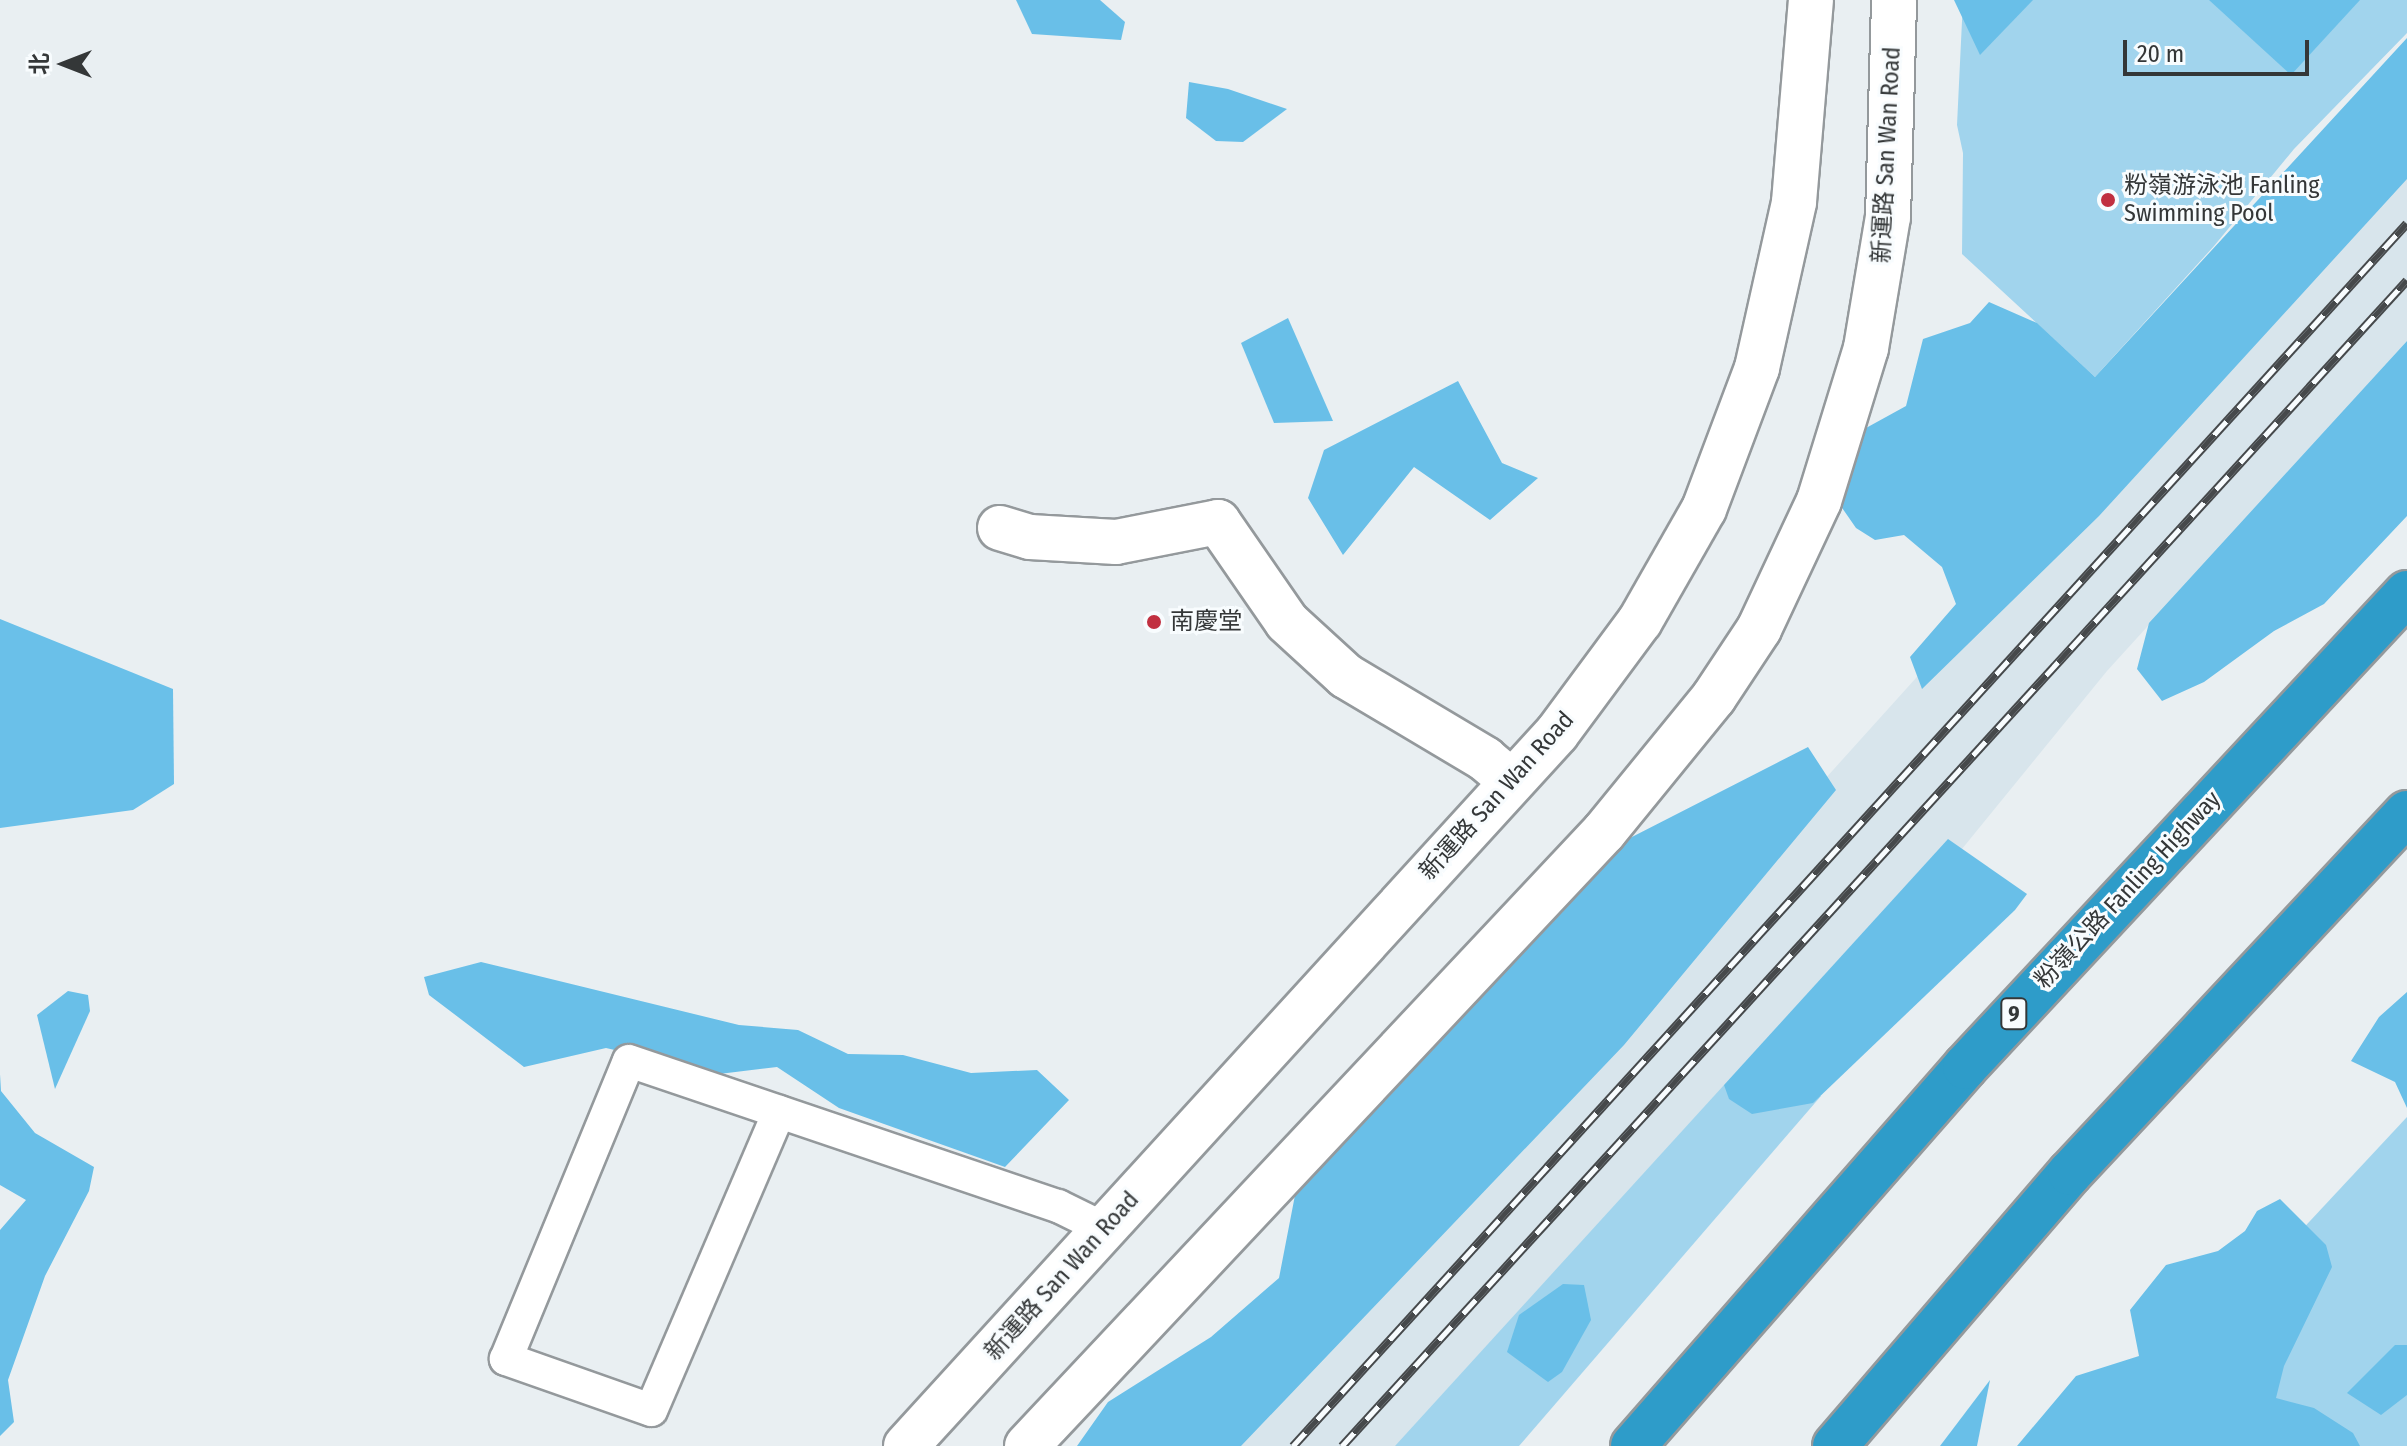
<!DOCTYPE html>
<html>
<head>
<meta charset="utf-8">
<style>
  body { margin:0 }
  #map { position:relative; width:2407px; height:1446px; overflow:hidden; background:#e9eff2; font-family:"Fira Sans Condensed","Noto Sans SC",sans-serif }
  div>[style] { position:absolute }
  .built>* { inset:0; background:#d8e5ec }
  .green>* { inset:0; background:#a1d4ed }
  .forest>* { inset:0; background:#69bfe8 }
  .water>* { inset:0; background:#6ac0e9 }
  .roads { filter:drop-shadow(2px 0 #94999c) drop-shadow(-2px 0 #94999c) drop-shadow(0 2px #94999c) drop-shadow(0 -2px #94999c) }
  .service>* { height:32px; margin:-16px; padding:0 16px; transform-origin:16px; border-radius:16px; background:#fff }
  .minor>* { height:44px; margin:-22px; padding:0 22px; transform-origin:22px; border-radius:22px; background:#fff }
  .tertiary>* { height:44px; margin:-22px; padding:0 22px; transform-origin:22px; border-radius:22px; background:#fff }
  .motorway>* { height:44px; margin:-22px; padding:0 22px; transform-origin:22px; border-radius:22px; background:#2e9cc9 }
  .rail>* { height:9px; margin-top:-4.5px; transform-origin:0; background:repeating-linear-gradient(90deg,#f8fcfe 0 18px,#46494b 0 36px); box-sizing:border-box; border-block:2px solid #46494b }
  .dots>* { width:22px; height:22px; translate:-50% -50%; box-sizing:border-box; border:4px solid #f8fcfe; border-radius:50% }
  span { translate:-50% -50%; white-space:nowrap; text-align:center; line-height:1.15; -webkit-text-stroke:6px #f8fcfe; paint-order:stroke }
  .shield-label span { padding:2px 6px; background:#f8fcfe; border:2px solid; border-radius:6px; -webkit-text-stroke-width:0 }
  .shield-label { font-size:22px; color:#343738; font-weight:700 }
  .street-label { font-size:24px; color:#343738 }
  .poi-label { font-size:24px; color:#343738 }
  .left { translate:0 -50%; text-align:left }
  .north { position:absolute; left:24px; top:24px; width:80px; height:80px; -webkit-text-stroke:6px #f8fcfe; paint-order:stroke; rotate:270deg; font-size:22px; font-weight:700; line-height:32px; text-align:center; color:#343738 }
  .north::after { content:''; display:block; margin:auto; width:28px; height:36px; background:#343738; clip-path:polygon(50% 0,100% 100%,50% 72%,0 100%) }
  .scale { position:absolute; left:2123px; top:40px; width:186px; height:36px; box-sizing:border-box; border:4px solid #343738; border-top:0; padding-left:10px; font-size:24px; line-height:28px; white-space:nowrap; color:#343738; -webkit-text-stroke:6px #f8fcfe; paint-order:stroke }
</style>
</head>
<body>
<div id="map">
  <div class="built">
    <div style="clip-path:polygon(2407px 133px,2407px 341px,2107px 671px,1680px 1195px,1445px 1446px,1224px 1446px)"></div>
  </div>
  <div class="green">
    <div style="clip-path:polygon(1963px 0,2407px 0,2407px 33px,2294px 149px,2214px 246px,2095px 377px,1962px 254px,1963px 153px,1957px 125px)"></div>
    <div style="clip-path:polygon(1724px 1085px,1821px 1096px,1519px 1446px,1395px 1446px)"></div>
    <div style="clip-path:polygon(2407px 1117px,2407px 1446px,2165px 1446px,2129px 1415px)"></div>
  </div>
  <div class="forest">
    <div style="clip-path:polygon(1016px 0,1100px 0,1125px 22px,1121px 40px,1032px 34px)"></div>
    <div style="clip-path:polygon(1954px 0,2033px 0,1980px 55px)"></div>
    <div style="clip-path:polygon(2407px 38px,2407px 179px,2099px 516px,1922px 689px,1910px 657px,1956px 604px,1942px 567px,1904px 535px,1875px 540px,1856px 528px,1820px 476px,1866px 428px,1906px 406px,1923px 339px,1970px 323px,1989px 302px,2037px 323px,2095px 377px)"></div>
    <div style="clip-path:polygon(1189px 82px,1228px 89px,1287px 109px,1243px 142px,1216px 141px,1186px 118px)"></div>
    <div style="clip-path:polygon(1288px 318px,1333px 421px,1274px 423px,1241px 343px)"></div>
    <div style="clip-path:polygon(2407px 341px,2407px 516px,2324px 604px,2274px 631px,2204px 682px,2162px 701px,2137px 669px,2149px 623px)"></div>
    <div style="clip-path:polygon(1458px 381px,1502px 463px,1538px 478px,1490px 520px,1414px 467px,1343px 555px,1308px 498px,1324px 450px)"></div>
    <div style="clip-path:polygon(1808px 747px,1836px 790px,1624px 1045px,1241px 1446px,1077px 1446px,1108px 1402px,1211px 1337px,1279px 1278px,1296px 1190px,1583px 862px)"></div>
    <div style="clip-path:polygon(1948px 839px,2027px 894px,2015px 910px,1813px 1103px,1752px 1114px,1729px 1099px,1724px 1085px)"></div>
    <div style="clip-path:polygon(481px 962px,739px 1025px,798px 1030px,848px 1054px,903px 1055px,971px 1073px,1037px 1070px,1069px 1100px,1005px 1167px,839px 1108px,777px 1067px,719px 1074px,606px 1048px,524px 1067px,429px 995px,424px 977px)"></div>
    <div style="clip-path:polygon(68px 991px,88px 995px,90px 1011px,55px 1089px,37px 1015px)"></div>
    <div style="clip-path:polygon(2407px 992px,2407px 1108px,2395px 1082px,2351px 1061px,2379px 1017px)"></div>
    <div style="clip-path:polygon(0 1074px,1px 1091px,35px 1133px,94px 1167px,89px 1191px,45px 1276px,8px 1380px,14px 1422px,0 1436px,0 1230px,26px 1200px,0 1185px)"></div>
    <div style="clip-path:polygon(2280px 1199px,2326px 1245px,2332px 1267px,2284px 1366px,2276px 1398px,2314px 1408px,2353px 1433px,2360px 1446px,2017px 1446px,2076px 1376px,2139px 1356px,2130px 1310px,2166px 1265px,2218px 1251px,2245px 1231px,2257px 1211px)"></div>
    <div style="clip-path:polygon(1563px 1284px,1584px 1285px,1591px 1320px,1562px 1372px,1548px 1382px,1507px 1352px,1519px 1315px)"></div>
    <div style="clip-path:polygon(2395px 1345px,2407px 1345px,2407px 1395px,2381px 1415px,2347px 1393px)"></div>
    <div style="clip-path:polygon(1990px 1380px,1977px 1446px,1940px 1446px)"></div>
  </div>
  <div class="water">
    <div style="clip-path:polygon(2209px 0,2360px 0,2291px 75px)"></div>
    <div style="clip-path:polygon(0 619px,173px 689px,174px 784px,133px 810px,0 828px)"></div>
  </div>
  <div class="roads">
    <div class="service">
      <div style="left:779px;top:1112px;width:324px;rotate:113.2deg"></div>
      <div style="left:651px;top:1410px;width:154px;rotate:-160.6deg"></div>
      <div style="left:506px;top:1359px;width:322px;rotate:-67.6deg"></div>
      <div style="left:629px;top:1061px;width:453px;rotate:18.7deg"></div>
      <div style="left:1058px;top:1206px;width:50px;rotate:26.1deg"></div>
    </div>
    <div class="minor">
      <div style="left:1000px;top:528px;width:31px;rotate:17deg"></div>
      <div style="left:1030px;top:537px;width:86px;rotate:3.3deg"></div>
      <div style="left:1116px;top:542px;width:104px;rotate:-11.1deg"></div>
      <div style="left:1218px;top:522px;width:121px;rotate:55.4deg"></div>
      <div style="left:1287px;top:622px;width:80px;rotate:42.5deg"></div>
      <div style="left:1346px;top:676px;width:162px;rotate:30.8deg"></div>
      <div style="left:1485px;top:759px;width:35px;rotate:40deg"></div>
    </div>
    <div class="tertiary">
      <div style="left:906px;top:1446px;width:965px;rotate:-47.6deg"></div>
      <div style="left:1557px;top:733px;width:139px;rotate:-53.5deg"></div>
      <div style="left:1640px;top:621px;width:129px;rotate:-60.3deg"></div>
      <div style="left:1704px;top:509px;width:151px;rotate:-69.4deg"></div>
      <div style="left:1757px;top:368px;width:170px;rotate:-77.4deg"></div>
      <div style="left:1794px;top:202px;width:203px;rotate:-85.2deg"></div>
      <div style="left:1027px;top:1446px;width:843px;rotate:-46.78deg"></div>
      <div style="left:1604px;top:832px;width:174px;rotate:-50.8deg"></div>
      <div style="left:1714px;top:697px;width:82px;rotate:-56.5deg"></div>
      <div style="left:1759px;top:629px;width:141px;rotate:-64.9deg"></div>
      <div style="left:1819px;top:501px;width:160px;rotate:-72.9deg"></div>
      <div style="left:1866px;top:348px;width:133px;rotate:-80.5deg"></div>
      <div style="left:1888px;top:217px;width:217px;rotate:-88.4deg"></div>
    </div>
    <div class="motorway">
      <div style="left:1633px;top:1446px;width:504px;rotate:-48.78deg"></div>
      <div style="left:1965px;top:1067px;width:648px;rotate:-47deg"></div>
      <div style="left:1835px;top:1446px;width:360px;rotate:-49.3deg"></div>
      <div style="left:2070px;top:1173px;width:493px;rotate:-46.9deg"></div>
    </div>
  </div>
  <div class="rail">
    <div style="left:1293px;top:1446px;width:1654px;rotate:-47.67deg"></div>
    <div style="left:1342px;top:1446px;width:1579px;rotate:-47.59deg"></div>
  </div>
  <div class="dots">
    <div style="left:2108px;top:200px;background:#c13040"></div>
    <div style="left:1154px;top:622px;background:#c13040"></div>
  </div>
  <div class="shield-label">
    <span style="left:2014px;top:1014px">9</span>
  </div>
  <div class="street-label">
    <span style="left:1887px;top:155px;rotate:-87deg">新運路 San Wan Road</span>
    <span style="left:1497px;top:796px;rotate:-48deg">新運路 San Wan Road</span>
    <span style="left:2128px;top:890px;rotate:-47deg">粉嶺公路 Fanling Highway</span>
    <span style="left:1062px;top:1276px;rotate:-48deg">新運路 San Wan Road</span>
  </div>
  <div class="poi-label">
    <span class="left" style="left:2124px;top:200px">粉嶺游泳池 Fanling<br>Swimming Pool</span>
    <span class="left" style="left:1170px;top:622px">南慶堂</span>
  </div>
  <div class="north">北</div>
  <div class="scale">20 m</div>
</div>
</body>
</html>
